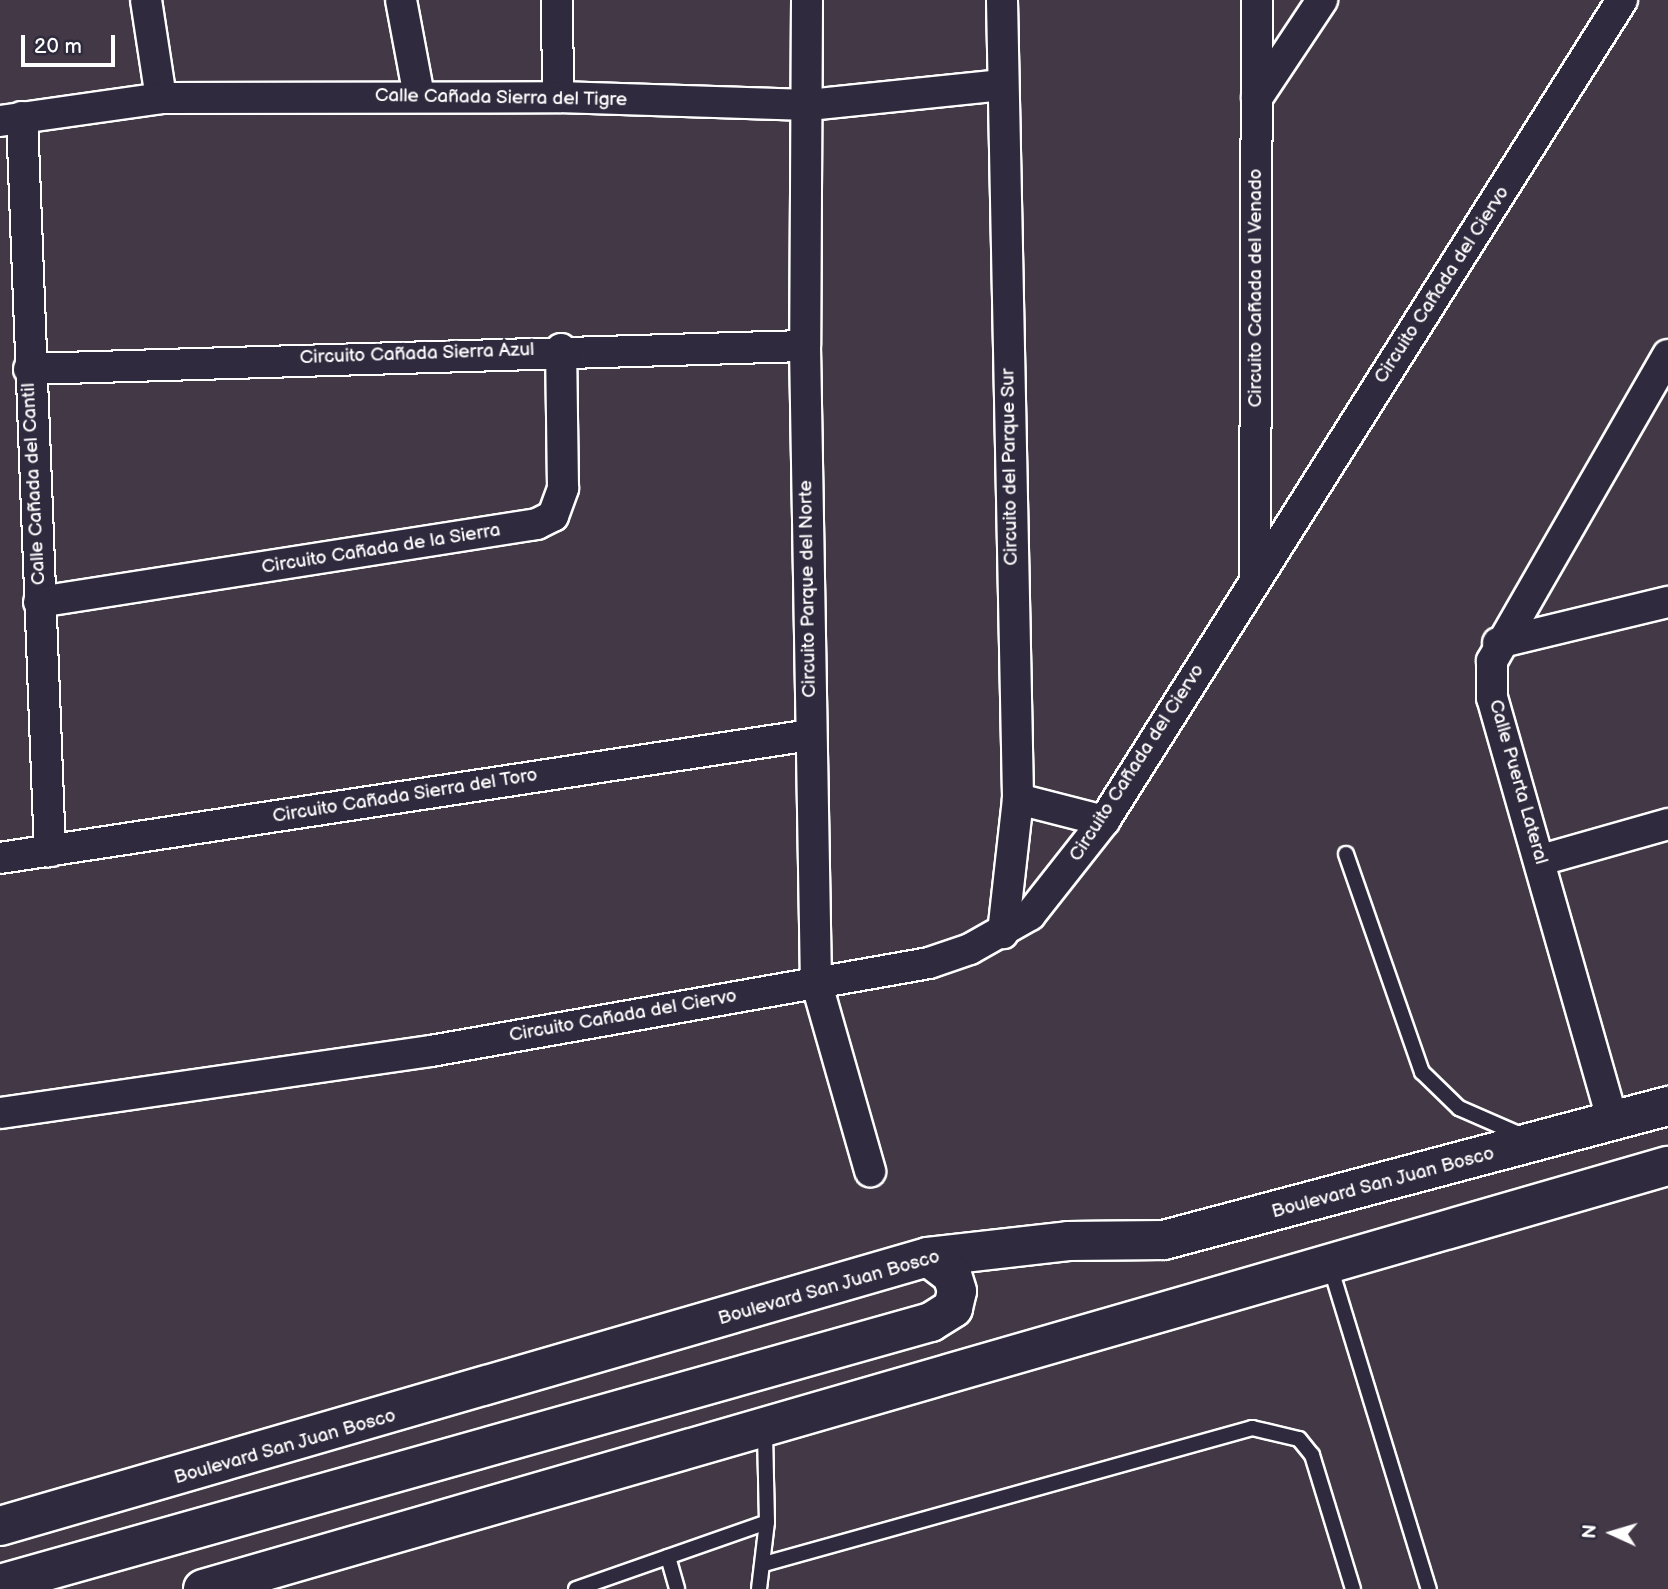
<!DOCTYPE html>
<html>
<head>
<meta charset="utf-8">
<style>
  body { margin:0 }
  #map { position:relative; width:1668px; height:1589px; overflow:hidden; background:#423846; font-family:"Balsamiq Sans",sans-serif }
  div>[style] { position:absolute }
  .roads { filter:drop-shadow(2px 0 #fff) drop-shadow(-2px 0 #fff) drop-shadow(0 2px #fff) drop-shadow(0 -2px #fff) }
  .lane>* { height:14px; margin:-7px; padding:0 7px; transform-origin:7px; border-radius:7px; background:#2f2a3d }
  .street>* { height:30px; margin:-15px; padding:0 15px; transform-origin:15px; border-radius:15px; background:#2f2a3d }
  .primary>* { height:38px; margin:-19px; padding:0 19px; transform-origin:19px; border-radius:19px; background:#2f2a3d }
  span { translate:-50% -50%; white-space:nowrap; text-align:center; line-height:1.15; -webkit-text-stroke:7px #2f2a3d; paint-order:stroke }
  .street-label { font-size:19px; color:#fff }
  .north { position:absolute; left:1577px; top:1498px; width:70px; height:70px; -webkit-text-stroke:5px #2f2a3d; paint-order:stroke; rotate:274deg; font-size:19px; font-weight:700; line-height:28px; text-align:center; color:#fff }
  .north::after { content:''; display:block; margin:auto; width:24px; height:32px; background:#fff; clip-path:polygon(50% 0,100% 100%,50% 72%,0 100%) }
  .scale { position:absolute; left:21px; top:35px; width:94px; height:32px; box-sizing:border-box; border:4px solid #fff; border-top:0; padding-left:9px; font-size:21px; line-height:24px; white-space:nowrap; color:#fff; -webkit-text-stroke:5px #2f2a3d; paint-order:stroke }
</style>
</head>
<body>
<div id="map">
  <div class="roads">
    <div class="lane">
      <div style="left:1346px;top:854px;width:231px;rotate:70.8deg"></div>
      <div style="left:1422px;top:1072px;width:52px;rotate:44.2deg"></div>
      <div style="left:1459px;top:1108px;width:70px;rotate:23.6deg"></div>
      <div style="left:1330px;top:1266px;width:338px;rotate:73deg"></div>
      <div style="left:668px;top:1557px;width:33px;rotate:74deg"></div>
      <div style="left:764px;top:1564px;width:507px;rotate:-15.57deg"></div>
      <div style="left:1252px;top:1428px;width:48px;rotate:13.2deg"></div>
      <div style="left:1299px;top:1439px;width:21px;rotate:51deg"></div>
      <div style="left:1312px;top:1455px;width:140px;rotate:73deg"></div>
      <div style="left:576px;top:1589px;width:202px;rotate:-19.3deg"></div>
      <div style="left:759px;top:1589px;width:67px;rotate:-83.2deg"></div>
      <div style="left:767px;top:1522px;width:91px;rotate:-91.3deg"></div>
    </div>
    <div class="street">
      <div style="left:146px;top:0;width:99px;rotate:81.3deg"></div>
      <div style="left:401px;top:0;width:98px;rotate:79.4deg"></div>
      <div style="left:557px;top:0;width:97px;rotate:89.4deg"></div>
      <div style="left:807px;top:0;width:346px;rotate:90.3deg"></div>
      <div style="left:805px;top:346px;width:635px;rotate:89.01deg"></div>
      <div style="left:816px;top:981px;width:198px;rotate:74.1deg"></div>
      <div style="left:1002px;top:0;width:799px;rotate:88.85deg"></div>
      <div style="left:1018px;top:799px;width:135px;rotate:96.4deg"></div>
      <div style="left:1257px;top:98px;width:118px;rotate:-56.4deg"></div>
      <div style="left:22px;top:117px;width:735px;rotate:87.82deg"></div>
      <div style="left:0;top:121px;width:163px;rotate:-8.1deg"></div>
      <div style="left:161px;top:98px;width:397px;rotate:-0.1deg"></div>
      <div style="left:558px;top:97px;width:251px;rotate:1.8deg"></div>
      <div style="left:809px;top:105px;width:194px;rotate:-5.9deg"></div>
      <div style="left:29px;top:369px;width:776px;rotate:-1.7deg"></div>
      <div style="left:1255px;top:577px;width:577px;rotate:-89.8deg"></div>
      <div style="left:39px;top:602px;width:504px;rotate:-8.9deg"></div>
      <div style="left:537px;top:524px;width:18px;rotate:-27deg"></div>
      <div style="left:553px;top:516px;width:30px;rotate:-70deg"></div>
      <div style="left:563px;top:488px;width:139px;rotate:-90.8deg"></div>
      <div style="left:1498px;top:643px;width:175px;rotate:-13.6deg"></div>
      <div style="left:1018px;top:799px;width:89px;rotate:14.3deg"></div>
      <div style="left:0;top:858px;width:819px;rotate:-8.63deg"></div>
      <div style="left:1541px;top:860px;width:132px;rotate:-15.8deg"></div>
      <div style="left:0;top:1113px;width:435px;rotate:-8.2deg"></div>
      <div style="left:431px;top:1051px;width:506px;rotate:-10.02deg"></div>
      <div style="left:929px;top:963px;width:43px;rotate:-18.9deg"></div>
      <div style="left:970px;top:949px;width:69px;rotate:-29.5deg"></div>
      <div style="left:1030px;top:915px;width:120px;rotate:-51.8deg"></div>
      <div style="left:1104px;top:821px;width:971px;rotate:-57.75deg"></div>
      <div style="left:1613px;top:1122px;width:441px;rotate:-105.9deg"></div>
      <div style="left:1492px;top:698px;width:37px;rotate:-90deg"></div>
      <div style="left:1492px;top:661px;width:353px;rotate:-60.1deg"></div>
    </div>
    <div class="primary">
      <div style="left:0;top:1526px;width:966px;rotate:-16.17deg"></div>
      <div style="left:928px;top:1257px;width:141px;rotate:-6.5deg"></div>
      <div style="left:1068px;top:1241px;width:96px;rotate:-0.6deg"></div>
      <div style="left:1164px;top:1240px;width:522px;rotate:-14.89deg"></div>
      <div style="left:0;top:1584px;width:967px;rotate:-15.72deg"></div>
      <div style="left:931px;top:1322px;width:26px;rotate:-32deg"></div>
      <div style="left:953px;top:1308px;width:17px;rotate:-77deg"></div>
      <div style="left:957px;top:1291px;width:17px;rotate:-107deg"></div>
      <div style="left:952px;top:1275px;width:30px;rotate:-143deg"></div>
      <div style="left:203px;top:1589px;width:1525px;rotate:-16.11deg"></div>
    </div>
  </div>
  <div class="street-label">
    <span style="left:501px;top:98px;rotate:1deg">Calle Cañada Sierra del Tigre</span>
    <span style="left:1442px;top:285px;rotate:-57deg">Circuito Cañada del Ciervo</span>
    <span style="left:1256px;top:288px;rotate:-90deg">Circuito Cañada del Venado</span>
    <span style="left:417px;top:354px;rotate:-2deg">Circuito Cañada Sierra Azul</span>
    <span style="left:1010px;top:467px;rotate:-91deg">Circuito del Parque Sur</span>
    <span style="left:34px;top:484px;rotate:-93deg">Calle Cañada del Cantil</span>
    <span style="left:381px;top:549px;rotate:-9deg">Circuito Cañada de la Sierra</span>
    <span style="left:808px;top:589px;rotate:-91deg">Circuito Parque del Norte</span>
    <span style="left:1137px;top:763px;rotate:-57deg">Circuito Cañada del Ciervo</span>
    <span style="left:1518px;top:782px;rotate:74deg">Calle Puerta Lateral</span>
    <span style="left:405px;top:796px;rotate:-9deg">Circuito Cañada Sierra del Toro</span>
    <span style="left:623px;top:1016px;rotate:-10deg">Circuito Cañada del Ciervo</span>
    <span style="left:1383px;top:1183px;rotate:-15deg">Boulevard San Juan Bosco</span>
    <span style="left:829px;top:1288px;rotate:-16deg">Boulevard San Juan Bosco</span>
    <span style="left:285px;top:1447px;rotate:-16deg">Boulevard San Juan Bosco</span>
  </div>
  <div class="north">N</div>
  <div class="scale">20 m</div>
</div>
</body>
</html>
